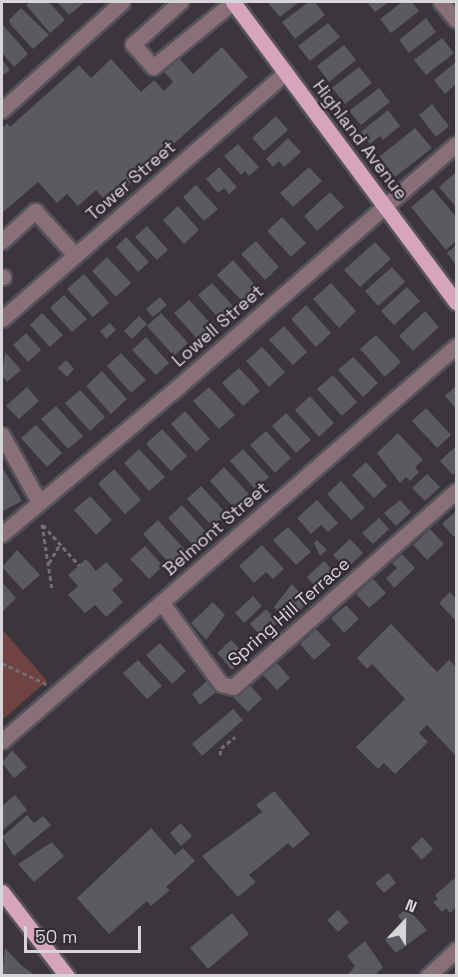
<!DOCTYPE html>
<html>
<head>
<meta charset="utf-8">
<style>
  body { margin:0 }
  #map { position:relative; width:458px; height:977px; overflow:hidden; background:#3a363b; font-family:"Space Grotesk",sans-serif }
  div>[style] { position:absolute }
  .green>* { inset:0; background:#6f4342 }
  .building>* { inset:0; background:#5a5a60 }
  .path>* { height:3px; margin-top:-1.5px; transform-origin:0; background:repeating-linear-gradient(90deg,#726e72 0 4.5px,transparent 0 7.5px) }
  .roads { filter:drop-shadow(2px 0 #565357) drop-shadow(-2px 0 #565357) drop-shadow(0 2px #565357) drop-shadow(0 -2px #565357) }
  .minor>* { height:15px; margin:-7.5px; padding:0 7.5px; transform-origin:7.5px; border-radius:7.5px; background:#886f79 }
  .major>* { height:15px; margin:-7.5px; padding:0 7.5px; transform-origin:7.5px; border-radius:7.5px; background:#d7a5ba }
  span { translate:-50% -50%; white-space:nowrap; text-align:center; line-height:1.15; -webkit-text-stroke:4.5px #302c31; paint-order:stroke }
  .street-label { font-size:18px; color:#d8d5d8 }
  .frame { position:absolute; inset:0; border:3px solid #d8d5d8; pointer-events:none }
  .north { position:absolute; left:374px; top:893px; width:60px; height:60px; -webkit-text-stroke:4px #302c31; paint-order:stroke; rotate:22deg; font-size:16px; font-weight:700; line-height:24px; text-align:center; color:#d8d5d8 }
  .north::after { content:''; display:block; margin:auto; width:21px; height:27px; background:#d8d5d8; clip-path:polygon(50% 0,100% 100%,50% 72%,0 100%) }
  .scale { position:absolute; left:24px; top:926px; width:117px; height:27px; box-sizing:border-box; border:3px solid #d8d5d8; border-top:0; padding-left:8px; font-size:18px; line-height:21px; white-space:nowrap; color:#d8d5d8; -webkit-text-stroke:4px #302c31; paint-order:stroke }
</style>
</head>
<body>
<div id="map">
  <div class="green">
    <div style="clip-path:polygon(2px 629px,47px 681px,2px 720px)"></div>
  </div>
  <div class="building">
    <div style="clip-path:polygon(30px 2px,49px 2px,65px 20px,50px 33px,26px 5px)"></div>
    <div style="clip-path:polygon(57px 2px,85px 2px,69px 15px)"></div>
    <div style="clip-path:polygon(267px 2px,299px 2px,280px 17px)"></div>
    <div style="clip-path:polygon(309px 2px,315px 2px,325px 15px,295px 39px,282px 22px)"></div>
    <div style="clip-path:polygon(367px 2px,389px 2px,375px 12px)"></div>
    <div style="clip-path:polygon(402px 2px,412px 2px,419px 11px,391px 33px,380px 19px)"></div>
    <div style="clip-path:polygon(21px 8px,49px 35px,33px 49px,11px 25px,9px 20px)"></div>
    <div style="clip-path:polygon(426px 18px,436px 32px,409px 53px,399px 40px)"></div>
    <div style="clip-path:polygon(328px 23px,340px 37px,310px 61px,298px 46px)"></div>
    <div style="clip-path:polygon(3px 25px,28px 54px,14px 67px,2px 53px)"></div>
    <div style="clip-path:polygon(442px 38px,454px 53px,426px 75px,414px 60px)"></div>
    <div style="clip-path:polygon(344px 45px,356px 60px,329px 82px,317px 66px)"></div>
    <div style="clip-path:polygon(222px 47px,248px 77px,108px 203px,96px 190px,78px 206px,67px 194px,57px 203px,38px 182px,2px 213px,2px 128px,7px 123px,10px 127px,79px 65px,91px 78px,111px 59px,141px 92px,154px 80px,164px 91px,173px 82px,161px 68px,176px 55px,193px 74px)"></div>
    <div style="clip-path:polygon(2px 60px,10px 70px,2px 76px)"></div>
    <div style="clip-path:polygon(456px 62px,456px 84px,445px 94px,434px 80px)"></div>
    <div style="clip-path:polygon(359px 67px,372px 83px,345px 104px,332px 88px)"></div>
    <div style="clip-path:polygon(379px 88px,390px 102px,361px 125px,349px 111px)"></div>
    <div style="clip-path:polygon(432px 104px,449px 126px,436px 137px,419px 115px)"></div>
    <div style="clip-path:polygon(388px 110px,400px 126px,383px 140px,380px 136px,370px 144px,361px 132px)"></div>
    <div style="clip-path:polygon(276px 116px,288px 130px,264px 151px,252px 138px)"></div>
    <div style="clip-path:polygon(415px 128px,432px 148px,395px 177px,379px 157px)"></div>
    <div style="clip-path:polygon(288px 138px,301px 152px,284px 167px,279px 161px,273px 167px,266px 159px)"></div>
    <div style="clip-path:polygon(238px 144px,259px 167px,249px 176px,245px 171px,241px 175px,224px 156px)"></div>
    <div style="clip-path:polygon(219px 167px,237px 187px,229px 194px,224px 188px,218px 193px,206px 179px)"></div>
    <div style="clip-path:polygon(309px 167px,322px 181px,293px 207px,280px 193px)"></div>
    <div style="clip-path:polygon(455px 173px,456px 176px,456px 207px,439px 187px)"></div>
    <div style="clip-path:polygon(196px 185px,218px 209px,204px 221px,183px 197px)"></div>
    <div style="clip-path:polygon(433px 189px,456px 217px,456px 241px,446px 250px,411px 207px)"></div>
    <div style="clip-path:polygon(330px 192px,344px 207px,317px 231px,304px 216px)"></div>
    <div style="clip-path:polygon(178px 206px,199px 230px,184px 244px,163px 220px)"></div>
    <div style="clip-path:polygon(282px 217px,306px 243px,291px 257px,267px 231px)"></div>
    <div style="clip-path:polygon(147px 226px,168px 250px,157px 260px,135px 237px)"></div>
    <div style="clip-path:polygon(126px 237px,149px 262px,138px 272px,116px 247px)"></div>
    <div style="clip-path:polygon(256px 241px,279px 267px,265px 280px,241px 254px)"></div>
    <div style="clip-path:polygon(375px 242px,391px 259px,360px 287px,344px 270px)"></div>
    <div style="clip-path:polygon(456px 245px,456px 265px,447px 253px)"></div>
    <div style="clip-path:polygon(107px 257px,131px 283px,116px 297px,92px 271px)"></div>
    <div style="clip-path:polygon(233px 260px,257px 287px,242px 301px,217px 275px)"></div>
    <div style="clip-path:polygon(392px 267px,405px 282px,378px 306px,365px 291px)"></div>
    <div style="clip-path:polygon(84px 274px,109px 303px,93px 317px,67px 289px)"></div>
    <div style="clip-path:polygon(212px 283px,235px 308px,221px 321px,198px 295px)"></div>
    <div style="clip-path:polygon(331px 283px,356px 311px,339px 328px,313px 299px)"></div>
    <div style="clip-path:polygon(407px 287px,420px 301px,394px 325px,381px 311px)"></div>
    <div style="clip-path:polygon(64px 295px,87px 319px,72px 332px,50px 308px)"></div>
    <div style="clip-path:polygon(160px 297px,167px 305px,153px 317px,146px 309px)"></div>
    <div style="clip-path:polygon(189px 300px,213px 326px,198px 340px,174px 313px)"></div>
    <div style="clip-path:polygon(306px 305px,331px 333px,316px 347px,291px 319px)"></div>
    <div style="clip-path:polygon(425px 311px,439px 327px,413px 351px,399px 336px)"></div>
    <div style="clip-path:polygon(42px 313px,63px 335px,50px 347px,30px 325px)"></div>
    <div style="clip-path:polygon(161px 313px,188px 343px,174px 356px,147px 326px)"></div>
    <div style="clip-path:polygon(139px 316px,147px 324px,132px 339px,124px 331px)"></div>
    <div style="clip-path:polygon(110px 323px,116px 330px,106px 339px,100px 331px)"></div>
    <div style="clip-path:polygon(284px 326px,307px 352px,293px 365px,269px 340px)"></div>
    <div style="clip-path:polygon(26px 333px,41px 350px,28px 362px,13px 345px)"></div>
    <div style="clip-path:polygon(376px 335px,401px 362px,385px 377px,360px 349px)"></div>
    <div style="clip-path:polygon(146px 337px,169px 363px,156px 375px,132px 350px)"></div>
    <div style="clip-path:polygon(262px 347px,285px 372px,269px 387px,246px 361px)"></div>
    <div style="clip-path:polygon(5px 352px,21px 370px,7px 382px,2px 376px)"></div>
    <div style="clip-path:polygon(121px 353px,146px 380px,131px 393px,107px 366px)"></div>
    <div style="clip-path:polygon(353px 357px,378px 383px,363px 397px,338px 370px)"></div>
    <div style="clip-path:polygon(66px 360px,74px 369px,67px 377px,58px 368px)"></div>
    <div style="clip-path:polygon(239px 368px,260px 391px,243px 406px,222px 383px)"></div>
    <div style="clip-path:polygon(102px 371px,127px 399px,111px 414px,86px 386px)"></div>
    <div style="clip-path:polygon(333px 375px,357px 402px,342px 416px,317px 389px)"></div>
    <div style="clip-path:polygon(456px 386px,456px 409px,445px 396px)"></div>
    <div style="clip-path:polygon(27px 387px,39px 401px,19px 419px,6px 406px)"></div>
    <div style="clip-path:polygon(209px 387px,235px 415px,219px 429px,193px 401px)"></div>
    <div style="clip-path:polygon(80px 390px,105px 417px,90px 431px,65px 403px)"></div>
    <div style="clip-path:polygon(310px 396px,334px 423px,319px 437px,295px 410px)"></div>
    <div style="clip-path:polygon(56px 406px,83px 436px,68px 449px,41px 419px)"></div>
    <div style="clip-path:polygon(426px 408px,451px 435px,437px 448px,412px 421px)"></div>
    <div style="clip-path:polygon(185px 411px,210px 439px,196px 452px,171px 424px)"></div>
    <div style="clip-path:polygon(286px 413px,311px 440px,296px 453px,272px 426px)"></div>
    <div style="clip-path:polygon(36px 425px,62px 453px,47px 467px,21px 438px)"></div>
    <div style="clip-path:polygon(162px 429px,187px 456px,171px 471px,146px 444px)"></div>
    <div style="clip-path:polygon(266px 431px,291px 458px,275px 473px,250px 445px)"></div>
    <div style="clip-path:polygon(398px 433px,423px 460px,415px 467px,419px 472px,410px 481px,406px 477px,400px 483px,377px 453px)"></div>
    <div style="clip-path:polygon(456px 446px,456px 472px,453px 475px,440px 461px)"></div>
    <div style="clip-path:polygon(139px 449px,165px 477px,149px 491px,124px 463px)"></div>
    <div style="clip-path:polygon(243px 449px,269px 477px,255px 489px,230px 461px)"></div>
    <div style="clip-path:polygon(366px 462px,387px 486px,374px 498px,352px 475px)"></div>
    <div style="clip-path:polygon(224px 467px,249px 494px,234px 508px,210px 481px)"></div>
    <div style="clip-path:polygon(114px 469px,141px 500px,125px 514px,98px 484px)"></div>
    <div style="clip-path:polygon(4px 470px,22px 501px,3px 511px,2px 472px)"></div>
    <div style="clip-path:polygon(427px 474px,440px 487px,425px 501px,412px 488px)"></div>
    <div style="clip-path:polygon(341px 481px,365px 508px,351px 520px,327px 494px)"></div>
    <div style="clip-path:polygon(201px 486px,227px 514px,213px 527px,187px 499px)"></div>
    <div style="clip-path:polygon(90px 496px,112px 520px,96px 535px,74px 510px)"></div>
    <div style="clip-path:polygon(317px 500px,338px 523px,328px 532px,321px 525px,311px 534px,297px 518px)"></div>
    <div style="clip-path:polygon(400px 500px,411px 512px,396px 526px,384px 513px)"></div>
    <div style="clip-path:polygon(182px 505px,207px 533px,193px 545px,168px 518px)"></div>
    <div style="clip-path:polygon(456px 511px,456px 535px,454px 537px,442px 524px)"></div>
    <div style="clip-path:polygon(379px 518px,389px 529px,373px 544px,362px 533px)"></div>
    <div style="clip-path:polygon(158px 520px,185px 550px,170px 564px,143px 534px)"></div>
    <div style="clip-path:polygon(288px 527px,311px 552px,296px 565px,273px 540px)"></div>
    <div style="clip-path:polygon(430px 529px,444px 544px,427px 560px,413px 545px)"></div>
    <div style="clip-path:polygon(350px 539px,363px 553px,346px 569px,333px 555px)"></div>
    <div style="clip-path:polygon(317px 540px,327px 550px,320px 556px,314px 543px)"></div>
    <div style="clip-path:polygon(262px 545px,284px 569px,273px 579px,266px 572px,254px 583px,239px 566px)"></div>
    <div style="clip-path:polygon(145px 546px,163px 566px,149px 579px,130px 559px)"></div>
    <div style="clip-path:polygon(17px 550px,40px 575px,23px 590px,2px 567px)"></div>
    <div style="clip-path:polygon(402px 554px,415px 568px,394px 588px,386px 578px,397px 568px,392px 563px)"></div>
    <div style="clip-path:polygon(86px 559px,96px 571px,106px 562px,123px 580px,112px 590px,123px 602px,106px 617px,95px 605px,85px 613px,68px 595px,78px 586px,68px 575px)"></div>
    <div style="clip-path:polygon(324px 561px,337px 575px,320px 592px,307px 577px)"></div>
    <div style="clip-path:polygon(373px 579px,386px 593px,369px 608px,356px 594px)"></div>
    <div style="clip-path:polygon(2px 582px,16px 598px,2px 612px)"></div>
    <div style="clip-path:polygon(292px 584px,308px 602px,299px 611px,292px 604px,281px 614px,274px 607px)"></div>
    <div style="clip-path:polygon(450px 592px,456px 599px,456px 621px,439px 603px)"></div>
    <div style="clip-path:polygon(253px 596px,262px 606px,244px 623px,235px 613px)"></div>
    <div style="clip-path:polygon(213px 602px,225px 615px,206px 640px,191px 623px)"></div>
    <div style="clip-path:polygon(346px 605px,359px 619px,344px 633px,331px 618px)"></div>
    <div style="clip-path:polygon(266px 609px,278px 622px,262px 637px,250px 624px)"></div>
    <div style="clip-path:polygon(391px 624px,437px 672px,449px 660px,456px 667px,456px 756px,427px 725px,419px 733px,428px 742px,395px 774px,384px 763px,378px 769px,356px 747px,405px 699px,372px 664px,367px 669px,357px 658px)"></div>
    <div style="clip-path:polygon(316px 629px,331px 645px,314px 660px,300px 644px)"></div>
    <div style="clip-path:polygon(231px 640px,247px 656px,232px 670px,217px 653px)"></div>
    <div style="clip-path:polygon(160px 643px,186px 671px,172px 684px,146px 655px)"></div>
    <div style="clip-path:polygon(138px 660px,162px 686px,147px 699px,123px 673px)"></div>
    <div style="clip-path:polygon(277px 663px,290px 678px,277px 690px,263px 675px)"></div>
    <div style="clip-path:polygon(213px 676px,222px 687px,200px 705px,192px 694px)"></div>
    <div style="clip-path:polygon(249px 684px,262px 699px,248px 712px,234px 698px)"></div>
    <div style="clip-path:polygon(233px 709px,243px 720px,202px 756px,192px 744px)"></div>
    <div style="clip-path:polygon(12px 750px,27px 767px,14px 778px,2px 763px)"></div>
    <div style="clip-path:polygon(274px 791px,310px 834px,293px 848px,288px 843px,249px 875px,256px 882px,238px 897px,202px 856px,262px 812px,256px 805px)"></div>
    <div style="clip-path:polygon(15px 795px,27px 810px,3px 830px,2px 806px)"></div>
    <div style="clip-path:polygon(27px 815px,34px 823px,43px 816px,51px 825px,14px 856px,2px 837px)"></div>
    <div style="clip-path:polygon(181px 823px,192px 836px,181px 846px,170px 833px)"></div>
    <div style="clip-path:polygon(151px 828px,175px 855px,183px 848px,195px 861px,166px 887px,170px 890px,151px 906px,147px 901px,109px 934px,77px 898px)"></div>
    <div style="clip-path:polygon(422px 837px,433px 849px,422px 860px,411px 848px)"></div>
    <div style="clip-path:polygon(52px 842px,64px 856px,34px 882px,18px 864px)"></div>
    <div style="clip-path:polygon(388px 873px,396px 883px,384px 893px,375px 883px)"></div>
    <div style="clip-path:polygon(455px 878px,456px 907px,450px 913px,446px 908px,442px 912px,433px 902px,438px 899px,435px 895px)"></div>
    <div style="clip-path:polygon(407px 908px,427px 930px,396px 953px,385px 940px,402px 921px,398px 916px)"></div>
    <div style="clip-path:polygon(338px 910px,349px 922px,338px 932px,327px 920px)"></div>
    <div style="clip-path:polygon(232px 913px,249px 934px,208px 969px,190px 948px)"></div>
    <div style="clip-path:polygon(365px 941px,383px 967px,374px 976px,347px 976px,355px 966px,347px 956px)"></div>
    <div style="clip-path:polygon(5px 948px,20px 964px,33px 974px,2px 976px)"></div>
  </div>
  <div class="path">
    <div style="left:42px;top:524px;width:66px;rotate:81.3deg"></div>
    <div style="left:43px;top:525px;width:54px;rotate:48deg"></div>
    <div style="left:49px;top:563px;width:22px;rotate:-60deg"></div>
    <div style="left:2px;top:663px;width:49px;rotate:25.5deg"></div>
    <div style="left:220px;top:755px;width:7px;rotate:-82deg"></div>
    <div style="left:221px;top:748px;width:18px;rotate:-38deg"></div>
  </div>
  <div class="roads">
    <div class="minor">
      <div style="left:180px;top:2px;width:63px;rotate:138.2deg"></div>
      <div style="left:133px;top:44px;width:30px;rotate:49deg"></div>
      <div style="left:153px;top:67px;width:103px;rotate:-39.1deg"></div>
      <div style="left:441px;top:2px;width:23px;rotate:50deg"></div>
      <div style="left:2px;top:110px;width:161px;rotate:-42deg"></div>
      <div style="left:2px;top:241px;width:45px;rotate:-42.3deg"></div>
      <div style="left:35px;top:211px;width:59px;rotate:47.7deg"></div>
      <div style="left:2px;top:277px;width:1px"></div>
      <div style="left:2px;top:319px;width:376px;rotate:-41deg"></div>
      <div style="left:2px;top:435px;width:77px;rotate:61.1deg"></div>
      <div style="left:2px;top:534px;width:222px;rotate:-39.9deg"></div>
      <div style="left:172px;top:392px;width:377px;rotate:-41.1deg"></div>
      <div style="left:162px;top:603px;width:100px;rotate:53.9deg"></div>
      <div style="left:221px;top:684px;width:12px;rotate:14deg"></div>
      <div style="left:233px;top:687px;width:297px;rotate:-41.3deg"></div>
      <div style="left:2px;top:741px;width:602px;rotate:-41.02deg"></div>
      <div style="left:428px;top:976px;width:38px;rotate:-43deg"></div>
    </div>
    <div class="major">
      <div style="left:233px;top:2px;width:374px;rotate:53.4deg"></div>
      <div style="left:2px;top:892px;width:106px;rotate:52.3deg"></div>
    </div>
  </div>
  <div class="street-label">
    <span style="left:360px;top:140px;rotate:53deg">Highland Avenue</span>
    <span style="left:131px;top:181px;rotate:-41deg">Tower Street</span>
    <span style="left:218px;top:326px;rotate:-41deg">Lowell Street</span>
    <span style="left:216px;top:529px;rotate:-41deg">Belmont Street</span>
    <span style="left:289px;top:612px;rotate:-41deg">Spring Hill Terrace</span>
  </div>
  <div class="frame"></div>
  <div class="north">N</div>
  <div class="scale">50 m</div>
</div>
</body>
</html>
